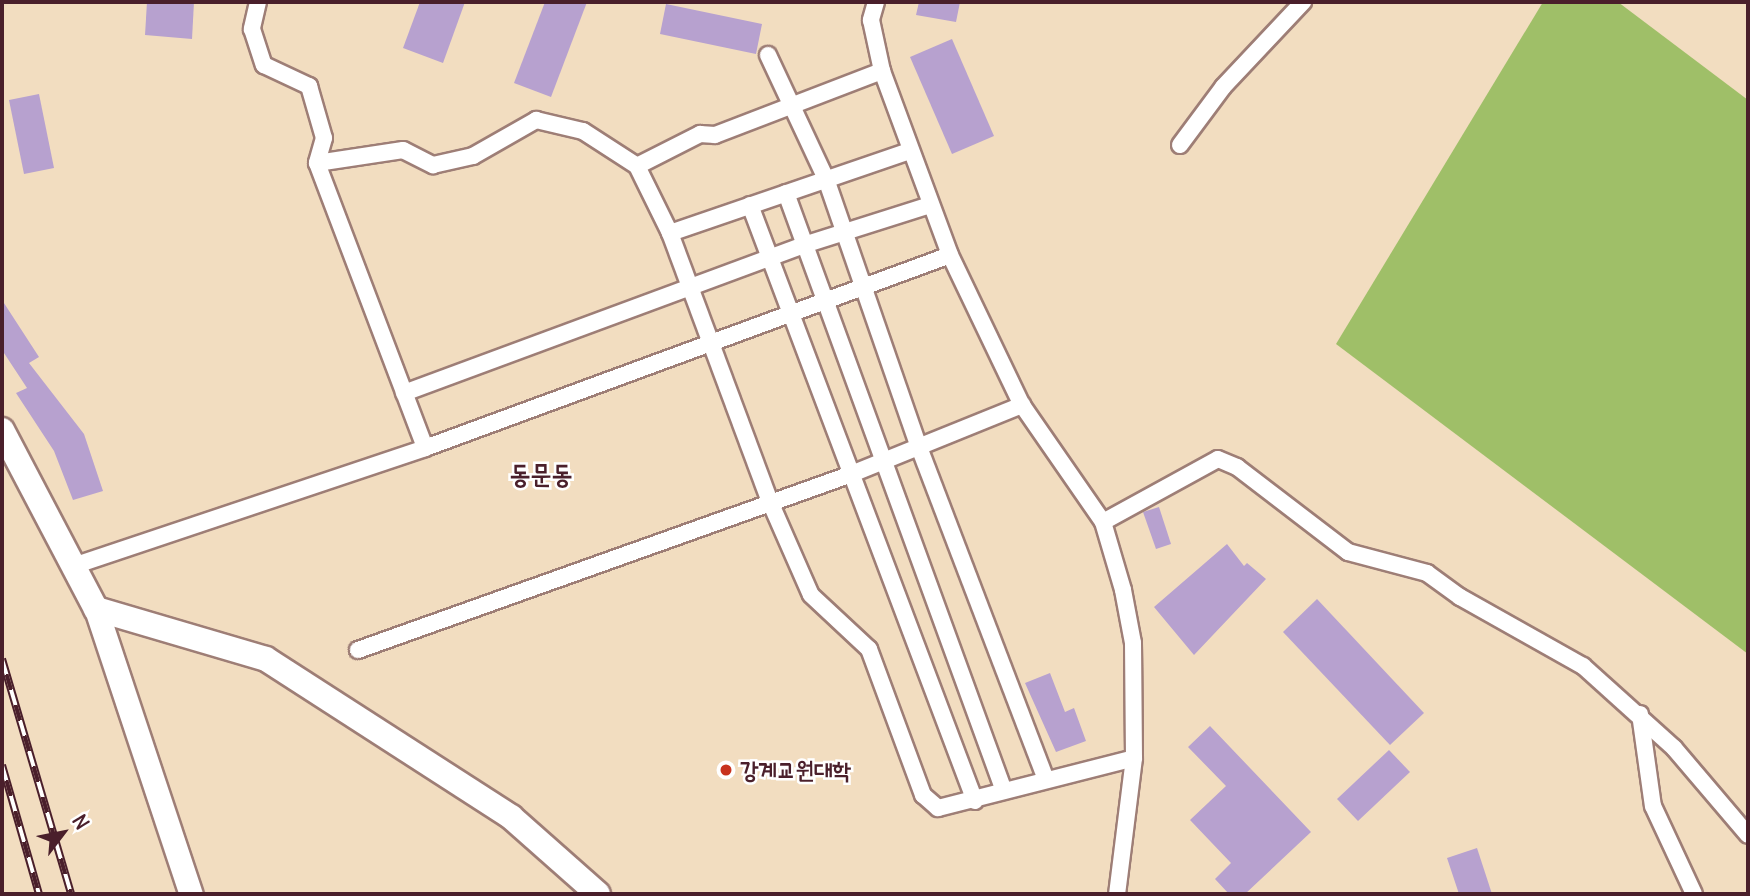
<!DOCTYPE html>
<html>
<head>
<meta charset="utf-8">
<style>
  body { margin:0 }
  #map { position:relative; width:1750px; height:896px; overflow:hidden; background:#f2ddc0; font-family:Delius,"Poor Story",sans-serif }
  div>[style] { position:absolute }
  .green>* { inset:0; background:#9fbf68 }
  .building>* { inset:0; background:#b7a1cf }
  .roads { filter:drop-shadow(2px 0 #9e7e76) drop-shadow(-2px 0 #9e7e76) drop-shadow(0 2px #9e7e76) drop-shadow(0 -2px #9e7e76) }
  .street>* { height:16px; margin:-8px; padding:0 8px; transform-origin:8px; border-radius:8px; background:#fff }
  .secondary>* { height:23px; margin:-11.5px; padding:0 11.5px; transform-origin:11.5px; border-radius:11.5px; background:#fff }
  .primary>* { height:24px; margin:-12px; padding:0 12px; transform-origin:12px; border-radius:12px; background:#fff }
  .rail>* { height:8px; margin-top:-4px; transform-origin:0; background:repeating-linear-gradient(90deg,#fff 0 16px,#4a1f2b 0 32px); box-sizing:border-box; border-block:2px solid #4a1f2b }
  .dots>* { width:19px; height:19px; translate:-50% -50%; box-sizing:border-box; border:4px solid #fff; border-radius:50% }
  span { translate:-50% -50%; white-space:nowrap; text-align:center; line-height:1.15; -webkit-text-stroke:5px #fff; paint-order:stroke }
  .poi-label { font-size:23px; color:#4a1f2b; font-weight:700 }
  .left { translate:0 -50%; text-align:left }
  .quarter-label { font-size:26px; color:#4a1f2b; font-weight:700 }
  .frame { position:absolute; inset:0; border:4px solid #4a1f2b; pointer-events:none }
  .north { position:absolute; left:28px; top:798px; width:70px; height:70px; -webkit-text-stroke:5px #fff; paint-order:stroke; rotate:58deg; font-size:19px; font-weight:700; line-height:28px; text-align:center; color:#4a1f2b }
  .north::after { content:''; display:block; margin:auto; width:24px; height:32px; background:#4a1f2b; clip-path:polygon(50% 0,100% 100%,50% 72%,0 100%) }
</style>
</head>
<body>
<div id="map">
  <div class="green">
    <div style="clip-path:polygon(1543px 2px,1618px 2px,1748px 100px,1748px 654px,1336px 344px)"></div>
  </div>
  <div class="building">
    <div style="clip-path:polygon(147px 2px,194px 2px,192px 39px,145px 35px)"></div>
    <div style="clip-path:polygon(420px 2px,465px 2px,443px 63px,403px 48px)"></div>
    <div style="clip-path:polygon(545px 2px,587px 2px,551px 97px,514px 83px)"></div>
    <div style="clip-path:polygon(919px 2px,960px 2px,956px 22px,916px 15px)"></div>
    <div style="clip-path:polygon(666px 4px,762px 24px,756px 54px,660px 34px)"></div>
    <div style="clip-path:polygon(952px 39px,994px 136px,952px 154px,910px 57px)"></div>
    <div style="clip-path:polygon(39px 94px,54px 168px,24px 174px,9px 100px)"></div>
    <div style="clip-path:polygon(2px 300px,39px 357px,29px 363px,84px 434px,103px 491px,73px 500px,54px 451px,16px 393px,27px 388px,2px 350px)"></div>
    <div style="clip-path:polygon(1159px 507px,1171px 544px,1156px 549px,1143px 512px)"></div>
    <div style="clip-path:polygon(1227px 544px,1244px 566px,1247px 563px,1266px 579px,1194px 655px,1154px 607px)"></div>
    <div style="clip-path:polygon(1317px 599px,1424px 713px,1390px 745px,1283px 632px)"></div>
    <div style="clip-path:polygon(1050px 673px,1065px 712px,1074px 708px,1086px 741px,1056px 752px,1025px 683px)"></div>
    <div style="clip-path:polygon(1210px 726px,1311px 832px,1245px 894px,1229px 894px,1215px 879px,1231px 863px,1190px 820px,1226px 786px,1188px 747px)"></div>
    <div style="clip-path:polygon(1389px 750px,1410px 772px,1358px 821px,1337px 799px)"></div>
    <div style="clip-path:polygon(1477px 848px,1492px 894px,1459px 894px,1447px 858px)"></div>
  </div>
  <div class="roads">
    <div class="street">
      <div style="left:258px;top:2px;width:28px;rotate:103deg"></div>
      <div style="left:252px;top:29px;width:38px;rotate:72deg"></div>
      <div style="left:264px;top:65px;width:50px;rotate:25deg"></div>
      <div style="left:309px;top:86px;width:54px;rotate:73.9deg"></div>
      <div style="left:324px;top:138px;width:26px;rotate:106deg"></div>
      <div style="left:317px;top:163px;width:305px;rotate:69.2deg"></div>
      <div style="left:876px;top:2px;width:19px;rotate:106deg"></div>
      <div style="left:871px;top:20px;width:52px;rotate:77.8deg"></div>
      <div style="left:882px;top:71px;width:196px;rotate:69.7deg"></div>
      <div style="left:950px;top:255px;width:166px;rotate:64.4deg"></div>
      <div style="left:1022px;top:405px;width:142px;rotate:55.3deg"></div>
      <div style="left:1103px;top:522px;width:71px;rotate:73.6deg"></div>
      <div style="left:1123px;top:590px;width:54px;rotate:79.3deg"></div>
      <div style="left:1133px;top:643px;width:115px;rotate:89.5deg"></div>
      <div style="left:1134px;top:758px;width:137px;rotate:97.1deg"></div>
      <div style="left:768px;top:55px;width:137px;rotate:64.9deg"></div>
      <div style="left:826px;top:179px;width:284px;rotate:70.9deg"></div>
      <div style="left:919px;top:447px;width:355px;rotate:69.1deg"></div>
      <div style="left:1180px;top:145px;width:72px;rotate:-53.4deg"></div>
      <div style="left:1223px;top:87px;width:117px;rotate:-46.7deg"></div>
      <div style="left:317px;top:163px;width:87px;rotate:-8.6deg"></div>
      <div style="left:403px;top:150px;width:34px;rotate:27deg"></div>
      <div style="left:433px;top:165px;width:41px;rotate:-12.7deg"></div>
      <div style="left:473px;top:156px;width:73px;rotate:-29.7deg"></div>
      <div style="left:536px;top:120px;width:48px;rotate:13.2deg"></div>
      <div style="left:583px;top:131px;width:64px;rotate:32.9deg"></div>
      <div style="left:637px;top:166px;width:75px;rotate:63.8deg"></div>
      <div style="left:670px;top:233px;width:289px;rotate:69.6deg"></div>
      <div style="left:771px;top:504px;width:99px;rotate:66.3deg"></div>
      <div style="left:811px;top:595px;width:79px;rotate:43deg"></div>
      <div style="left:869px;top:649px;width:156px;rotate:69.7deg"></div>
      <div style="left:923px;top:795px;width:20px;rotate:41deg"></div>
      <div style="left:938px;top:808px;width:202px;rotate:-14.3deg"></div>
      <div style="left:637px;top:166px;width:71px;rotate:-26.9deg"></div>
      <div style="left:700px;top:134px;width:15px;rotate:4deg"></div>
      <div style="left:715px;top:135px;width:179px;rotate:-21deg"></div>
      <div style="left:786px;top:193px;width:636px;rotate:69.97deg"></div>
      <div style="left:750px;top:205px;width:637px;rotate:69.32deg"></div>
      <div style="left:670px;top:233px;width:254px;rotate:-18.9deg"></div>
      <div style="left:404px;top:393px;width:430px;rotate:-20.3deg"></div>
      <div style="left:807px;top:244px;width:129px;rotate:-17.6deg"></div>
      <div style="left:1103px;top:522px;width:131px;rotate:-28.7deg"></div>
      <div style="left:1218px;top:459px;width:21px;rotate:23deg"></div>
      <div style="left:1237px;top:467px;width:140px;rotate:37.4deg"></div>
      <div style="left:1348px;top:552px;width:82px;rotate:14.9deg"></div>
      <div style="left:1427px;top:573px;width:41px;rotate:36deg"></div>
      <div style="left:1460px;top:597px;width:141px;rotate:29.3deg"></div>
      <div style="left:1583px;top:666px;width:122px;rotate:42deg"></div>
      <div style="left:1674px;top:748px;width:114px;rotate:49.6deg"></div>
      <div style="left:76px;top:565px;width:368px;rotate:-18.5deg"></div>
      <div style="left:425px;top:448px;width:559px;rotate:-20.18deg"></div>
      <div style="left:358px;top:650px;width:521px;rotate:-19.62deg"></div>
      <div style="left:849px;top:475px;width:187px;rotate:-22deg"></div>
      <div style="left:1640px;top:714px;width:93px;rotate:82deg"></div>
      <div style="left:1653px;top:806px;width:97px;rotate:65deg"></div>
    </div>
    <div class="secondary">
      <div style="left:96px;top:609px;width:300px;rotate:71.6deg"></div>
    </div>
    <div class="primary">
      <div style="left:2px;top:430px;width:202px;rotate:62.3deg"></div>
      <div style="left:96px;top:609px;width:177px;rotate:16.4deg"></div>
      <div style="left:266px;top:659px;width:292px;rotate:32.8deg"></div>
      <div style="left:511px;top:817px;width:116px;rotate:41.5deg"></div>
    </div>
  </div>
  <div class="rail">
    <div style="left:2px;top:659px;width:245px;rotate:73.6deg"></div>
    <div style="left:2px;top:765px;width:134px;rotate:74deg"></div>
  </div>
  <div class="dots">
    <div style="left:726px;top:770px;background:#c8321e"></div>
  </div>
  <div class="poi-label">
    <span class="left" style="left:740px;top:770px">강계교원대학</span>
  </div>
  <div class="quarter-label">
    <span style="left:541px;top:474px">동문동</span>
  </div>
  <div class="frame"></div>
  <div class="north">N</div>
</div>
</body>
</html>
